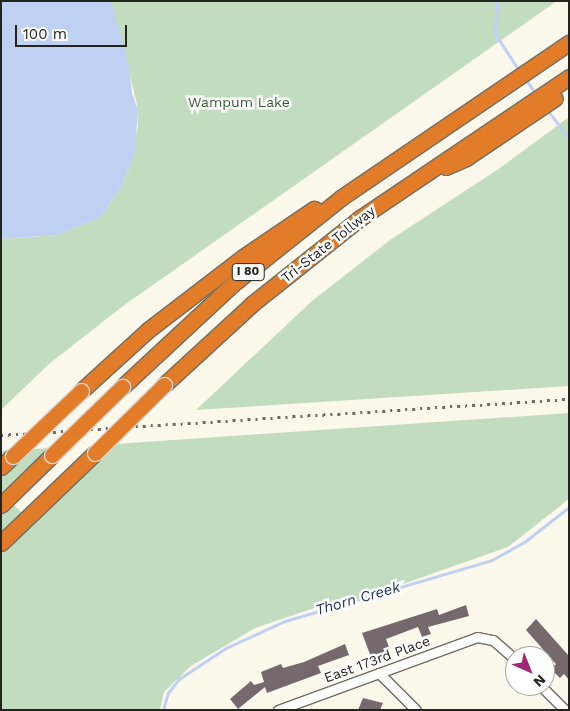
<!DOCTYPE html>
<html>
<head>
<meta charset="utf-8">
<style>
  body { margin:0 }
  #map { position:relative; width:570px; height:711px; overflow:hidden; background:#fcf9ec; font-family:"Work Sans",sans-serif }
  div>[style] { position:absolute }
  .green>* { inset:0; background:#c2dcc0 }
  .water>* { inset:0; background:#bfd1f3 }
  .stream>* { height:2.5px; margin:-1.25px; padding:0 1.25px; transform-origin:1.25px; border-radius:1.25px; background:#bfd1f3 }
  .building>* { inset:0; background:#75696d }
  .roads { filter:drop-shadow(1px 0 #716f64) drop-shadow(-1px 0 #716f64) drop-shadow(0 1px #716f64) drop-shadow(0 -1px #716f64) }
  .street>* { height:9px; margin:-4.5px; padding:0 4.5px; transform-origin:4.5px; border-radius:4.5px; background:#fff }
  .highway>* { height:15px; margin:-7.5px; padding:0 7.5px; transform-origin:7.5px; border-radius:7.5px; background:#e27c29 }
  .rail>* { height:2.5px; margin-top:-1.25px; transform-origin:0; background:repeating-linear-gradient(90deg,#6b6a62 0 2.5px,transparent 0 7.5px) }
  .bridges { filter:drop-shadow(1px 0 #d8d7d6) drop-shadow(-1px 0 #d8d7d6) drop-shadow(0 1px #d8d7d6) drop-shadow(0 -1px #d8d7d6) }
  .highway-bridge>* { height:15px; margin:-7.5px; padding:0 7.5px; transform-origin:7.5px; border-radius:7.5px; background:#e27c29 }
  span { translate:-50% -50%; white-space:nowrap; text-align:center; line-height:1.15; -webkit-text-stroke:5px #fff; paint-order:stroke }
  .shield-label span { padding:1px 4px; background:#fff; border:1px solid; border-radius:4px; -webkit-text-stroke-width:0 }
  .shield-label { font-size:12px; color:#24231e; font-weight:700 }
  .park-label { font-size:14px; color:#345c32 }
  .street-label { font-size:14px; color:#24231e }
  .water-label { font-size:15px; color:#1c315c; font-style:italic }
  .frame { position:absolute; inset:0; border:2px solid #24231e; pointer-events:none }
  .north { position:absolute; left:505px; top:646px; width:50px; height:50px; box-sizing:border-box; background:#fff; border:1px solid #a7a7a5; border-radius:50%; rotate:136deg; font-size:14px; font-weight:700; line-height:20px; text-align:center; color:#24231e }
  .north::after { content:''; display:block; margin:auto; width:18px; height:22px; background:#a32679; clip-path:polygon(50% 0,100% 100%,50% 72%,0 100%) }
  .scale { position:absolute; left:15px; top:25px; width:112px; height:22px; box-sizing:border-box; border:2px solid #24231e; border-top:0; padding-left:6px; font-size:15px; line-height:18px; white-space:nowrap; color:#24231e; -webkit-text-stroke:4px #fff; paint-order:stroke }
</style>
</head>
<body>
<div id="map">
  <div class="green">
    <div style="clip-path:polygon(111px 1px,557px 1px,123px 306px,49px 364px,1px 410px,1px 239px,58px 235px,101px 217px,121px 187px,129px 168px,138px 126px,137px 104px)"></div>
    <div style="clip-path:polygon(569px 117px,569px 386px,196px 410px,312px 301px,390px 240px,500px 168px)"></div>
    <div style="clip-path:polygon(569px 413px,569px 499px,508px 547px,360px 599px,341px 599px,255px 628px,191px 666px,164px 692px,160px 710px,1px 710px,1px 451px,51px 448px,4px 495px,32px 523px,115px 444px)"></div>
  </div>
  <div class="water">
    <div style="clip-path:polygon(1px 1px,111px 1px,128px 61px,132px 93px,138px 110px,135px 151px,129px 168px,121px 187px,101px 217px,58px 235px,1px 239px)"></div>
  </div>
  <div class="stream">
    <div style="left:498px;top:1px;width:32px;rotate:95deg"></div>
    <div style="left:495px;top:33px;width:44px;rotate:57deg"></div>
    <div style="left:525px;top:78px;width:19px;rotate:55deg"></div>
    <div style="left:547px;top:109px;width:36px;rotate:53deg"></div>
    <div style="left:163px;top:710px;width:18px;rotate:-74deg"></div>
    <div style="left:168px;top:693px;width:18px;rotate:-52deg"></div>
    <div style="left:179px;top:679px;width:56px;rotate:-33.4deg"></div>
    <div style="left:226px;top:648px;width:65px;rotate:-24.6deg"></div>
    <div style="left:285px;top:621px;width:216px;rotate:-16.4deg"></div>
    <div style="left:492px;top:560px;width:35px;rotate:-29deg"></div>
    <div style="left:523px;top:543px;width:58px;rotate:-38deg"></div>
  </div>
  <div class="building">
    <div style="clip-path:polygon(466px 605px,469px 616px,428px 627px,431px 634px,422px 637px,418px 627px,386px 639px,390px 650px,371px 657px,362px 633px,437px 609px,439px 615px)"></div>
    <div style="clip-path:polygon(536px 619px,569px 656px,569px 680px,564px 674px,560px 678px,551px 669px,556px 664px,526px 630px)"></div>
    <div style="clip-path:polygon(345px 644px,349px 655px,318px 666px,321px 673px,267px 693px,265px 687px,238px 709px,230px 699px,251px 681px,254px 685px,264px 682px,261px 672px,281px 664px,283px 668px,304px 662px)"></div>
    <div style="clip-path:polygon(363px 698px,383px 703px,380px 710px,358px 710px)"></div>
  </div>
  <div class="roads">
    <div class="street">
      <div style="left:379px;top:673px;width:52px;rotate:45deg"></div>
      <div style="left:541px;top:686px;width:34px;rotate:45deg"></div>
      <div style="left:278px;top:710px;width:212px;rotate:-20.1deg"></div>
      <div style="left:477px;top:637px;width:16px;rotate:11deg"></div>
      <div style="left:493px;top:640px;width:29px;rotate:41deg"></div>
    </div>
    <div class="highway">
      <div style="left:446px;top:167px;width:22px;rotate:-24deg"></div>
      <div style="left:466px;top:158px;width:107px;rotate:-34deg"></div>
      <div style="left:164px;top:385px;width:120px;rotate:-42.6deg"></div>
      <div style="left:252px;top:304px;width:138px;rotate:-38.5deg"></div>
      <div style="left:360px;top:218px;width:252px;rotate:-34deg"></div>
      <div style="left:122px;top:387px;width:151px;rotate:-42.9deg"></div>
      <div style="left:233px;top:284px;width:139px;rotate:-38.6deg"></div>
      <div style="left:342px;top:197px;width:274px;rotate:-34.2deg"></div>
      <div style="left:81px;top:391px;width:91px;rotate:-42.3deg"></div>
      <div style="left:148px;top:330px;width:120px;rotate:-37.5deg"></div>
      <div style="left:243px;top:257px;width:86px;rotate:-34.1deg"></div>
      <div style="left:1px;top:467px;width:16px;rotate:-43deg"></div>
      <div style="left:1px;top:505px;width:71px;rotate:-44.4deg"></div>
      <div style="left:1px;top:543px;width:130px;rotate:-43.8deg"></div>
    </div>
  </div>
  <div class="rail">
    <div style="left:1px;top:435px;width:569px;rotate:-3.63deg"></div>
  </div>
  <div class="bridges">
    <div class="highway-bridge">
      <div style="left:95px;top:453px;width:97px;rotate:-44.6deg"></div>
      <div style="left:52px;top:455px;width:98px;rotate:-44.2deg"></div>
      <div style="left:13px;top:456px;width:94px;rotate:-43.7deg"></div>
    </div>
  </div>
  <div class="shield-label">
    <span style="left:248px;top:272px">I 80</span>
  </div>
  <div class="park-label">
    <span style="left:239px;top:102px">Wampum Lake</span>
  </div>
  <div class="street-label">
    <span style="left:328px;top:244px;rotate:-38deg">Tri-State Tollway</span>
    <span style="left:377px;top:659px;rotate:-20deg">East 173rd Place</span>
  </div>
  <div class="water-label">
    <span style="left:358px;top:599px;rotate:-16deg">Thorn Creek</span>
  </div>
  <div class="frame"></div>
  <div class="north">N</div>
  <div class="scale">100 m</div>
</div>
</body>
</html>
